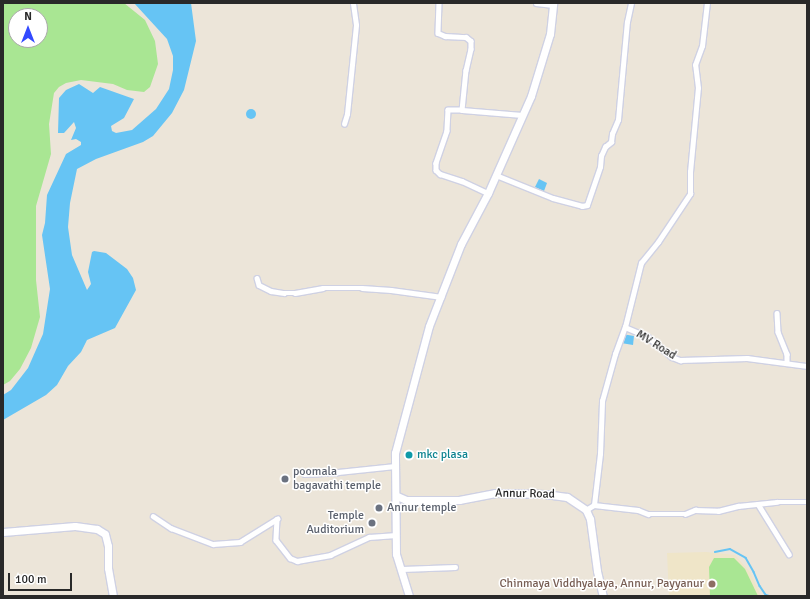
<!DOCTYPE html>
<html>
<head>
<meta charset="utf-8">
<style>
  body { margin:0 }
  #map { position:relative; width:810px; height:599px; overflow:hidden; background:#ece5d9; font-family:Signika,sans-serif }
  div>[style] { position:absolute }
  .education>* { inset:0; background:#efe5c8 }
  .green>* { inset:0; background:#a9e693 }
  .water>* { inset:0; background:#66c4f4 }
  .round { border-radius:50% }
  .stream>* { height:1.5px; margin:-0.75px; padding:0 0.75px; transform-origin:0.75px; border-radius:0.75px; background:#66c4f4 }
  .roads { filter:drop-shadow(1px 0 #cfd1e3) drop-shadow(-1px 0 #cfd1e3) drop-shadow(0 1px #cfd1e3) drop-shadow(0 -1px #cfd1e3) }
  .minor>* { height:4.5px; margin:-2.25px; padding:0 2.25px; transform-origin:2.25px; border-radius:2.25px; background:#fff }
  .secondary>* { height:7px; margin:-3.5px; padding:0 3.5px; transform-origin:3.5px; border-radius:3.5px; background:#fff }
  .dots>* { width:11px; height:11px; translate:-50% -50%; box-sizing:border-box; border:2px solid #fff; border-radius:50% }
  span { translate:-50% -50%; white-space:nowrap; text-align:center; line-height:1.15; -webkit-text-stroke:3px #fff; paint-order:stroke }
  .street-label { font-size:12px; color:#292929 }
  .culture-label { font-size:12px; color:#0d838f }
  .left { translate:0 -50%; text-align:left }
  .worship-label { font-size:12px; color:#5b616d }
  .right { translate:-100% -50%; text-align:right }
  .education-label { font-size:12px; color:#785e54 }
  .frame { position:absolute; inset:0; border:4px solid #292929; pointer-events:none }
  .north { position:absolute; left:8px; top:8px; width:40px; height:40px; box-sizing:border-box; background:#fff; border:1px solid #a9a9a9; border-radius:50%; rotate:0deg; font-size:11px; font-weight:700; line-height:16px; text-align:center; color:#292929 }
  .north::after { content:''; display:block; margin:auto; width:14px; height:18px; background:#334aff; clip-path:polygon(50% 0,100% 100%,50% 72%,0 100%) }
  .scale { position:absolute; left:8px; top:573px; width:64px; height:18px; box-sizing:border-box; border:2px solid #292929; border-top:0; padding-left:5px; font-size:12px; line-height:14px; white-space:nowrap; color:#292929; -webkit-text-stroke:3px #fff; paint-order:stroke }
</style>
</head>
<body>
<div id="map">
  <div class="education">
    <div style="clip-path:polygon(706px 552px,735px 555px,750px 572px,761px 596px,669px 596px,667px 553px)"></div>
  </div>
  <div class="green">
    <div style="clip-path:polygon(evenodd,3px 3px,124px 3px,145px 20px,155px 41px,158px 64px,150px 87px,144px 92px,127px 90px,113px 84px,81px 80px,66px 83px,59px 87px,54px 93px,49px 124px,51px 154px,36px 206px,36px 280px,40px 317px,31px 348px,20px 369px,10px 381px,3px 385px,3px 3px,16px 16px,40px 16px,40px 40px,16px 40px,16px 16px)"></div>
    <div style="clip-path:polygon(714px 558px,734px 558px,745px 569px,758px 596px,710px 596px,709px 567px)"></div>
  </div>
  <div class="water">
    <div style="clip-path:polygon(134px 3px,191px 3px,196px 41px,184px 90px,172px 113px,153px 136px,143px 142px,96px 159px,77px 169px,70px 203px,68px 227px,72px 255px,87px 290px,91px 284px,88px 272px,92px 252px,94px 251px,106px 253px,127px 269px,133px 278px,136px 290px,115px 328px,87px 340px,81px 352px,68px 366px,57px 385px,46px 395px,3px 420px,3px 395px,11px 390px,28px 368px,43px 334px,50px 289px,42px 235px,45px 223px,47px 195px,66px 154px,81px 145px,81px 142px,76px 139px,71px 140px,76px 128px,74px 122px,64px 133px,58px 133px,59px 98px,66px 90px,79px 84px,93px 93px,100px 87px,134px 99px,124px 118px,111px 126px,112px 131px,116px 133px,132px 130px,156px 109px,169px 89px,173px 70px,173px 56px,167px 39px)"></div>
    <div class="round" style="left:246px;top:109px;width:10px;height:10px"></div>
    <div style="clip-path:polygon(539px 179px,547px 183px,544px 191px,535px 187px)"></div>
    <div style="clip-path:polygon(622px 334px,634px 336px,633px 345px,621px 343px)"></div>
  </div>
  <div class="stream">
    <div style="left:715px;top:552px;width:15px;rotate:-11deg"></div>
    <div style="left:730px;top:549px;width:18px;rotate:29deg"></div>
    <div style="left:746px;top:558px;width:16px;rotate:60deg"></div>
    <div style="left:754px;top:572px;width:15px;rotate:67deg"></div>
    <div style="left:760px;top:586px;width:11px;rotate:56deg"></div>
    <div style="left:766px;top:595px;width:3px;rotate:18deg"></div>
  </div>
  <div class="roads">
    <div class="minor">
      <div style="left:439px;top:3px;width:30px;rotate:92deg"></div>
      <div style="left:438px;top:33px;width:8px;rotate:23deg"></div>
      <div style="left:445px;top:36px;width:21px;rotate:3deg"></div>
      <div style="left:466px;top:37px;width:6px;rotate:39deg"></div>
      <div style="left:471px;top:41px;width:8px;rotate:90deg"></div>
      <div style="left:471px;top:49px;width:22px;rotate:103deg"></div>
      <div style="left:466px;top:70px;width:40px;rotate:95.7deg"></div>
      <div style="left:462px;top:110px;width:60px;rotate:4.8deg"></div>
      <div style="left:536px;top:3px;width:17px;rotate:7deg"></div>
      <div style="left:462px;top:110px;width:14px;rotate:180deg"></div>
      <div style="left:448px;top:110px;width:21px;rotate:93deg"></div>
      <div style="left:447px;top:131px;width:34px;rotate:109deg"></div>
      <div style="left:436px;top:163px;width:7px;rotate:90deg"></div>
      <div style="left:436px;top:170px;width:6px;rotate:45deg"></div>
      <div style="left:440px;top:174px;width:23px;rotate:18deg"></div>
      <div style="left:462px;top:181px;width:29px;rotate:25deg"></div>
      <div style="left:344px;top:124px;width:10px;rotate:-73deg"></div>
      <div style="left:347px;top:114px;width:89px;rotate:-84.2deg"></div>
      <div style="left:356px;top:25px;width:22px;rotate:-98deg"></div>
      <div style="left:496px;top:175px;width:61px;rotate:22deg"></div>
      <div style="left:553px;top:198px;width:30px;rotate:15deg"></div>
      <div style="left:582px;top:206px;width:5px;rotate:-11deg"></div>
      <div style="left:587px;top:205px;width:40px;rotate:-71.1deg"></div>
      <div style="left:600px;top:167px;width:11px;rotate:-85deg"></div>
      <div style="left:601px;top:156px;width:10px;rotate:-66deg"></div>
      <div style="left:605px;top:147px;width:8px;rotate:-40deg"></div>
      <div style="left:611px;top:142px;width:8px;rotate:-83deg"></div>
      <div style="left:612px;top:134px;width:15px;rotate:-67deg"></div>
      <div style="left:618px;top:120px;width:98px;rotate:-84.8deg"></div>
      <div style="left:627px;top:22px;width:19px;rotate:-78deg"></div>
      <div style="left:257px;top:278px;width:7px;rotate:74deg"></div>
      <div style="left:259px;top:285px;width:13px;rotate:27deg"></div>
      <div style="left:271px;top:291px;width:13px;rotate:9deg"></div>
      <div style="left:284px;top:293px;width:11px"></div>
      <div style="left:295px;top:293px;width:28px;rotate:-10deg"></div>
      <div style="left:323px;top:288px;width:39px"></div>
      <div style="left:362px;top:288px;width:29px;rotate:4deg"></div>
      <div style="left:391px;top:290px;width:51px;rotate:7.8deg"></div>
      <div style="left:777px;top:313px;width:19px;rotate:87deg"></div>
      <div style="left:778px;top:332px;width:24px;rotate:68deg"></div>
      <div style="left:787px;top:354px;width:9px;rotate:90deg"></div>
      <div style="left:625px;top:327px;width:66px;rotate:-76deg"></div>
      <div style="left:641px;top:263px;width:27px;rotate:-51deg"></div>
      <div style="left:658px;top:242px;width:58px;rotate:-56.3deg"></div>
      <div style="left:690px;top:194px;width:22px;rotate:-90deg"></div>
      <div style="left:690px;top:172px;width:84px;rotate:-84.6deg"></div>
      <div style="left:698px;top:88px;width:23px;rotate:-97deg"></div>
      <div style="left:695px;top:65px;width:20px;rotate:-70deg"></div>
      <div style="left:702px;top:46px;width:43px;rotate:-83.4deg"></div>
      <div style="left:304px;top:474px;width:34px;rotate:-3deg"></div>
      <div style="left:338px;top:472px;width:57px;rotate:-6deg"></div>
      <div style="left:758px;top:504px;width:59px;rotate:58.2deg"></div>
      <div style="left:594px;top:505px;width:44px;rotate:6.5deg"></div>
      <div style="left:638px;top:510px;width:11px;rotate:22deg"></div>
      <div style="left:648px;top:514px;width:37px"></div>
      <div style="left:685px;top:514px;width:11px;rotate:-22deg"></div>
      <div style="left:695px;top:510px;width:23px;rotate:2deg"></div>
      <div style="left:718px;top:511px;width:21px;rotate:-14deg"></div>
      <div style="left:738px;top:506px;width:39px;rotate:-6deg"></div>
      <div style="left:777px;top:502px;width:30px"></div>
      <div style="left:586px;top:510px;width:9px;rotate:-32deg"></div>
      <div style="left:594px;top:505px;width:51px;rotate:-83.3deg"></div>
      <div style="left:600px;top:454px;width:53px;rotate:-87.8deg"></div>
      <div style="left:602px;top:401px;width:49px;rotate:-74.5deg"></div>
      <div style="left:615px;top:354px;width:29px;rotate:-70deg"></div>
      <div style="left:625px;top:327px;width:25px;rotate:23deg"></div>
      <div style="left:648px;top:337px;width:31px;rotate:40deg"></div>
      <div style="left:672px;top:357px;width:9px;rotate:21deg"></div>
      <div style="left:680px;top:360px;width:67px;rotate:-1.7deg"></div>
      <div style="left:747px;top:358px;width:61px;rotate:7.6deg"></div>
      <div style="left:153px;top:516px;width:22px;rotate:34deg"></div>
      <div style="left:171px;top:528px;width:45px;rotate:20.9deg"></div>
      <div style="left:213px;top:544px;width:27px;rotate:-4deg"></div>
      <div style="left:240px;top:542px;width:44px;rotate:-31.9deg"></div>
      <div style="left:277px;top:519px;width:21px;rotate:93deg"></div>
      <div style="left:276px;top:540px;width:23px;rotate:52deg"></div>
      <div style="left:290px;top:558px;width:8px;rotate:23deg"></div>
      <div style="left:297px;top:561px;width:34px;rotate:-10deg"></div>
      <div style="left:330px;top:555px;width:43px;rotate:-24.8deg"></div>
      <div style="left:369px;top:537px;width:27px;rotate:-4deg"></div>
      <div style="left:402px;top:569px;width:53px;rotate:-2.2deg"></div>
    </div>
    <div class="secondary">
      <div style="left:397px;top:496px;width:10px;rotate:24deg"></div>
      <div style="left:406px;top:500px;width:53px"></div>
      <div style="left:459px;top:500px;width:37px;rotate:-11deg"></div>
      <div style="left:495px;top:493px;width:50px;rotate:1.1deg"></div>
      <div style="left:545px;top:494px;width:22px;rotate:8deg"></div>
      <div style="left:567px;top:497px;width:23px;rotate:34deg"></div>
      <div style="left:586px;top:510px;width:10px;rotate:66deg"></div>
      <div style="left:590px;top:519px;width:52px;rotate:82.3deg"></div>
      <div style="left:597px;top:571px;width:26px;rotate:77deg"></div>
      <div style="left:3px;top:532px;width:72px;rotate:-4.8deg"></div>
      <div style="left:75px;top:526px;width:22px;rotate:8deg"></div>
      <div style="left:97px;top:529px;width:9px;rotate:32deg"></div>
      <div style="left:105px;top:534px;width:12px;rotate:76deg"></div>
      <div style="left:108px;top:546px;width:22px;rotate:90deg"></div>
      <div style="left:108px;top:568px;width:28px;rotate:80deg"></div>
      <div style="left:409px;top:596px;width:44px;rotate:-107.2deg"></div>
      <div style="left:396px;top:554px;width:101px;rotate:-90.6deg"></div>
      <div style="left:395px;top:453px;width:131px;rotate:-75deg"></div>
      <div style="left:429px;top:326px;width:88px;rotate:-68.7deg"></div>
      <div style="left:461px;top:244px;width:58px;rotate:-62.1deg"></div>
      <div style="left:488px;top:193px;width:106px;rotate:-66.1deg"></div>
      <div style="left:531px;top:96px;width:65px;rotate:-73deg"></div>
      <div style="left:550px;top:34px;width:31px;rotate:-84deg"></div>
    </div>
  </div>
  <div class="dots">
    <div style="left:409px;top:455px;background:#0f9aa8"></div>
    <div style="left:285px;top:479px;background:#6b7280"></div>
    <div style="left:379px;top:508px;background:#6b7280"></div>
    <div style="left:372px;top:523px;background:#6b7280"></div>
    <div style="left:712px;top:584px;background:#8d6e63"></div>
  </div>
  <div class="street-label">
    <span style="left:656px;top:345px;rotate:32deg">MV Road</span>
    <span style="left:525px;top:494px;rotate:1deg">Annur Road</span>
  </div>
  <div class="culture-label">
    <span class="left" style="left:417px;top:455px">mkc plasa</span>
  </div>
  <div class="worship-label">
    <span class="left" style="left:293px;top:479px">poomala<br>bagavathi temple</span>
    <span class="left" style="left:387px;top:508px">Annur temple</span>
    <span class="right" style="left:364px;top:523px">Temple<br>Auditorium</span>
  </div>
  <div class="education-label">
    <span class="right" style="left:704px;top:584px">Chinmaya Viddhyalaya, Annur, Payyanur</span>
  </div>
  <div class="frame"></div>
  <div class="north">N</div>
  <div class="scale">100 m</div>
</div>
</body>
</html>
